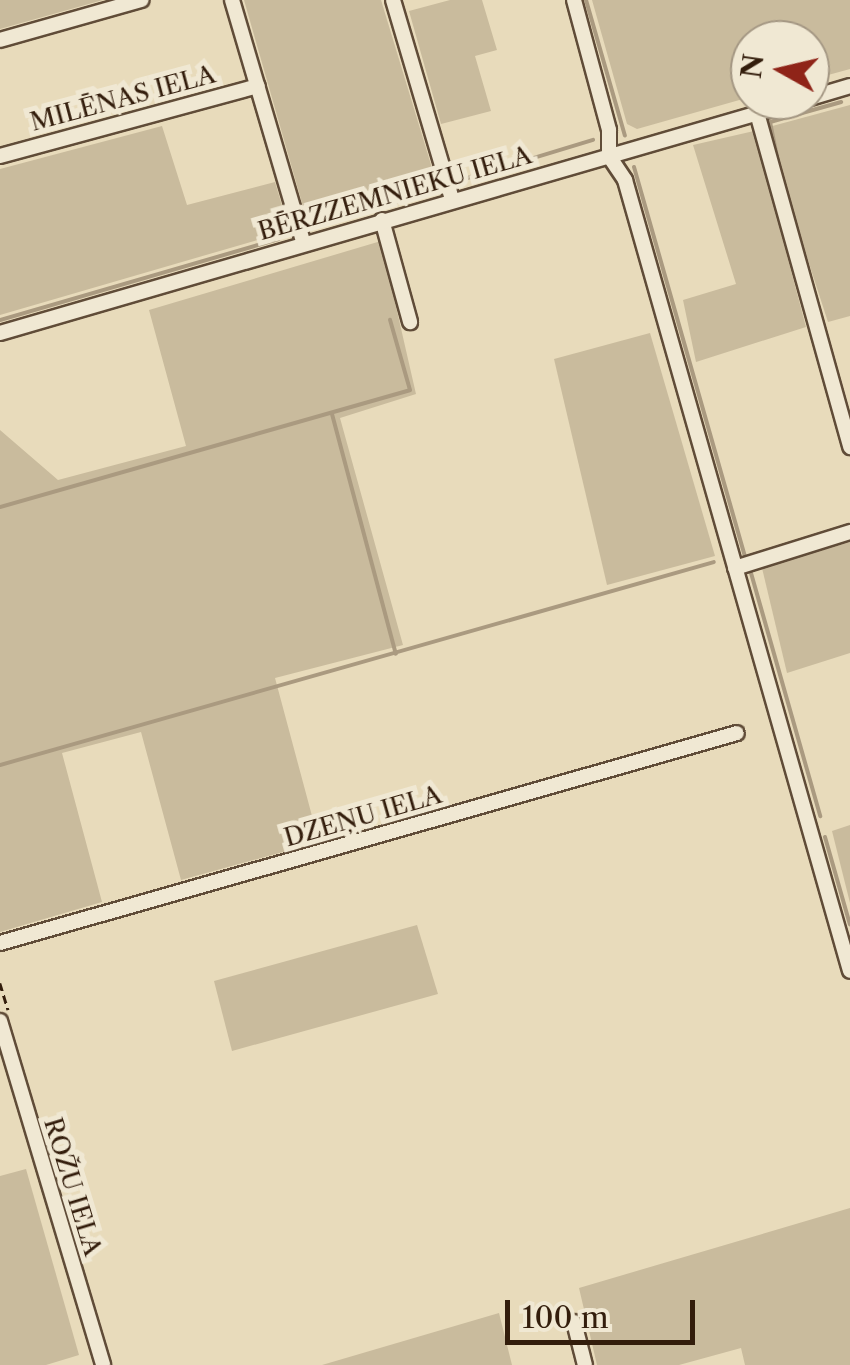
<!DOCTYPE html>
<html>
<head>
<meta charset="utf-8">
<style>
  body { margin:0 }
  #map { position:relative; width:850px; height:1365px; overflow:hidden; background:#e8dbbb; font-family:"Libre Caslon Text",serif }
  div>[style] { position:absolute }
  .green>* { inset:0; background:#c9bb9d }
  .stream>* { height:4px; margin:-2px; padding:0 2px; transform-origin:2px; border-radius:2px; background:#aa9a80 }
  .path>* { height:2.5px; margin-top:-1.25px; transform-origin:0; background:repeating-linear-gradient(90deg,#331d0c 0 8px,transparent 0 13px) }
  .roads { filter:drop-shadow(2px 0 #604c38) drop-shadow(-2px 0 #604c38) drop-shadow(0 2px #604c38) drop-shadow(0 -2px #604c38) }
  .minor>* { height:14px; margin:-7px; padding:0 7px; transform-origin:7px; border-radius:7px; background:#f0e8d3 }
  span { translate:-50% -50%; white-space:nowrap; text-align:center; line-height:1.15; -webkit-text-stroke:10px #f0e8d3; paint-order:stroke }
  .street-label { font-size:25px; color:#331d0c }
  .north { position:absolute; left:730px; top:20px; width:100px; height:100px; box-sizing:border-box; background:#f0e8d3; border:2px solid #a49783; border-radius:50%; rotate:278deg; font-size:28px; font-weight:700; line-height:40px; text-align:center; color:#331d0c }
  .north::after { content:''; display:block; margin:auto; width:35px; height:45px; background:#8f2418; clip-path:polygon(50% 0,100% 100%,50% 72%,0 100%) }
  .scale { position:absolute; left:505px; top:1300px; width:190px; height:45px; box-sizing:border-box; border:5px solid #331d0c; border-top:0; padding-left:12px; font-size:30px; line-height:35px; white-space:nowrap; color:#331d0c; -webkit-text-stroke:8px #f0e8d3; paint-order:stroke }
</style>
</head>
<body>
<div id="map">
  <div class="green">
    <div style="clip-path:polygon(0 0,103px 0,0 29px)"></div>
    <div style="clip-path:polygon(244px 0,381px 0,436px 181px,306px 217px)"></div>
    <div style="clip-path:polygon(450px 0,482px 0,497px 50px,475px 56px,491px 111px,441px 124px,409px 11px)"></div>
    <div style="clip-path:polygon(592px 0,850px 0,850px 69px,810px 80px,810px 40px,750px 40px,750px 97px,637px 129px,627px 124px)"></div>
    <div style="clip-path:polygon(850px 105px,850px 316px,828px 322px,765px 128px)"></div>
    <div style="clip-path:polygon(162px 126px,187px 205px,275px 182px,286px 219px,278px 234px,0 315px,0 169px)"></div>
    <div style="clip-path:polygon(754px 131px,806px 327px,696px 362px,683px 300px,736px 284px,693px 145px)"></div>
    <div style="clip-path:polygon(381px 241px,416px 394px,340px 418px,403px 645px,275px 678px,319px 842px,181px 880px,141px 732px,62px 753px,102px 902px,0 932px,0 430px,58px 480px,186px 446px,149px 310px)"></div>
    <div style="clip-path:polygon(650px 333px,715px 556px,607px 585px,554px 359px)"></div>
    <div style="clip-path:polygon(850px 542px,850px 653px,787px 673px,762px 568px)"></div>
    <div style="clip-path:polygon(850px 825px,850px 903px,832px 831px)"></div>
    <div style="clip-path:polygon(417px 925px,438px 994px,232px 1051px,214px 981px)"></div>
    <div style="clip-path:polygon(26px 1169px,79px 1355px,46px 1365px,0 1365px,0 1176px)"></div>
    <div style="clip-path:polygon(850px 1208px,850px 1365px,745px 1365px,741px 1348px,679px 1365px,597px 1365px,579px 1288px)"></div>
    <div style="clip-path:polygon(499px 1313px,512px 1365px,322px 1365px)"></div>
  </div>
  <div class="stream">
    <div style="left:586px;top:0;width:141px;rotate:74deg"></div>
    <div style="left:634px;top:167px;width:405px;rotate:74.1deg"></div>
    <div style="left:779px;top:167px;width:46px;rotate:-101.3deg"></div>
    <div style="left:770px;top:122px;width:74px;rotate:-15.7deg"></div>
    <div style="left:461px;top:180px;width:138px;rotate:-16.9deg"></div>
    <div style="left:317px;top:225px;width:121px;rotate:-16.3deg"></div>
    <div style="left:0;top:320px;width:290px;rotate:-16.2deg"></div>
    <div style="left:332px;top:414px;width:248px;rotate:75.1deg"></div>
    <div style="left:0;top:507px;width:426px;rotate:-15.9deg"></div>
    <div style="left:410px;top:390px;width:73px;rotate:-105.9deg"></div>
    <div style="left:751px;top:573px;width:253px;rotate:74.1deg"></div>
    <div style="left:0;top:765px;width:742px;rotate:-15.87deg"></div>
    <div style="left:825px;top:837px;width:91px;rotate:74.1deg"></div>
  </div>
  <div class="path">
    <div style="left:0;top:983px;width:28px;rotate:73deg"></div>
  </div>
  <div class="roads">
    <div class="minor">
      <div style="left:232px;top:0;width:254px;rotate:73.6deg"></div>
      <div style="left:393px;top:0;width:208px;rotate:73.5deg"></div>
      <div style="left:574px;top:0;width:135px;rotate:74.9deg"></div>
      <div style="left:609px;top:130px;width:26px;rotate:90deg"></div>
      <div style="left:609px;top:156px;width:29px;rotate:56deg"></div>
      <div style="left:625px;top:180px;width:822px;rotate:74.12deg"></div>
      <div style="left:0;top:40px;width:147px;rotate:-15.8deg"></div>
      <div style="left:810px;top:98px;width:42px;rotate:-16.7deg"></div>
      <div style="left:757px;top:113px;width:347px;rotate:74.4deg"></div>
      <div style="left:0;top:156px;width:267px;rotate:-15.2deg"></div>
      <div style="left:382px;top:220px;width:106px;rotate:74.6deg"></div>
      <div style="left:0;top:333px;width:836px;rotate:-16.18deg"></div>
      <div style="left:735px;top:568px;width:121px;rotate:-17.4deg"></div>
      <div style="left:0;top:943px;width:766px;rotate:-15.9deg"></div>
      <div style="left:0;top:1021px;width:359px;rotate:73.3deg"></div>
      <div style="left:574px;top:1322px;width:44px;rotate:75.7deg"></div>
    </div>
  </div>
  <div class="street-label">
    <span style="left:123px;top:99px;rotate:-15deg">MILĒNAS IELA</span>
    <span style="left:395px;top:194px;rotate:-16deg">BĒRZZEMNIEKU IELA</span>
    <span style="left:363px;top:817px;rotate:-16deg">DZEŅU IELA</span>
    <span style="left:72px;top:1187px;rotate:73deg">ROŽU IELA</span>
  </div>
  <div class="north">N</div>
  <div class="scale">100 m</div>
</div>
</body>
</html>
